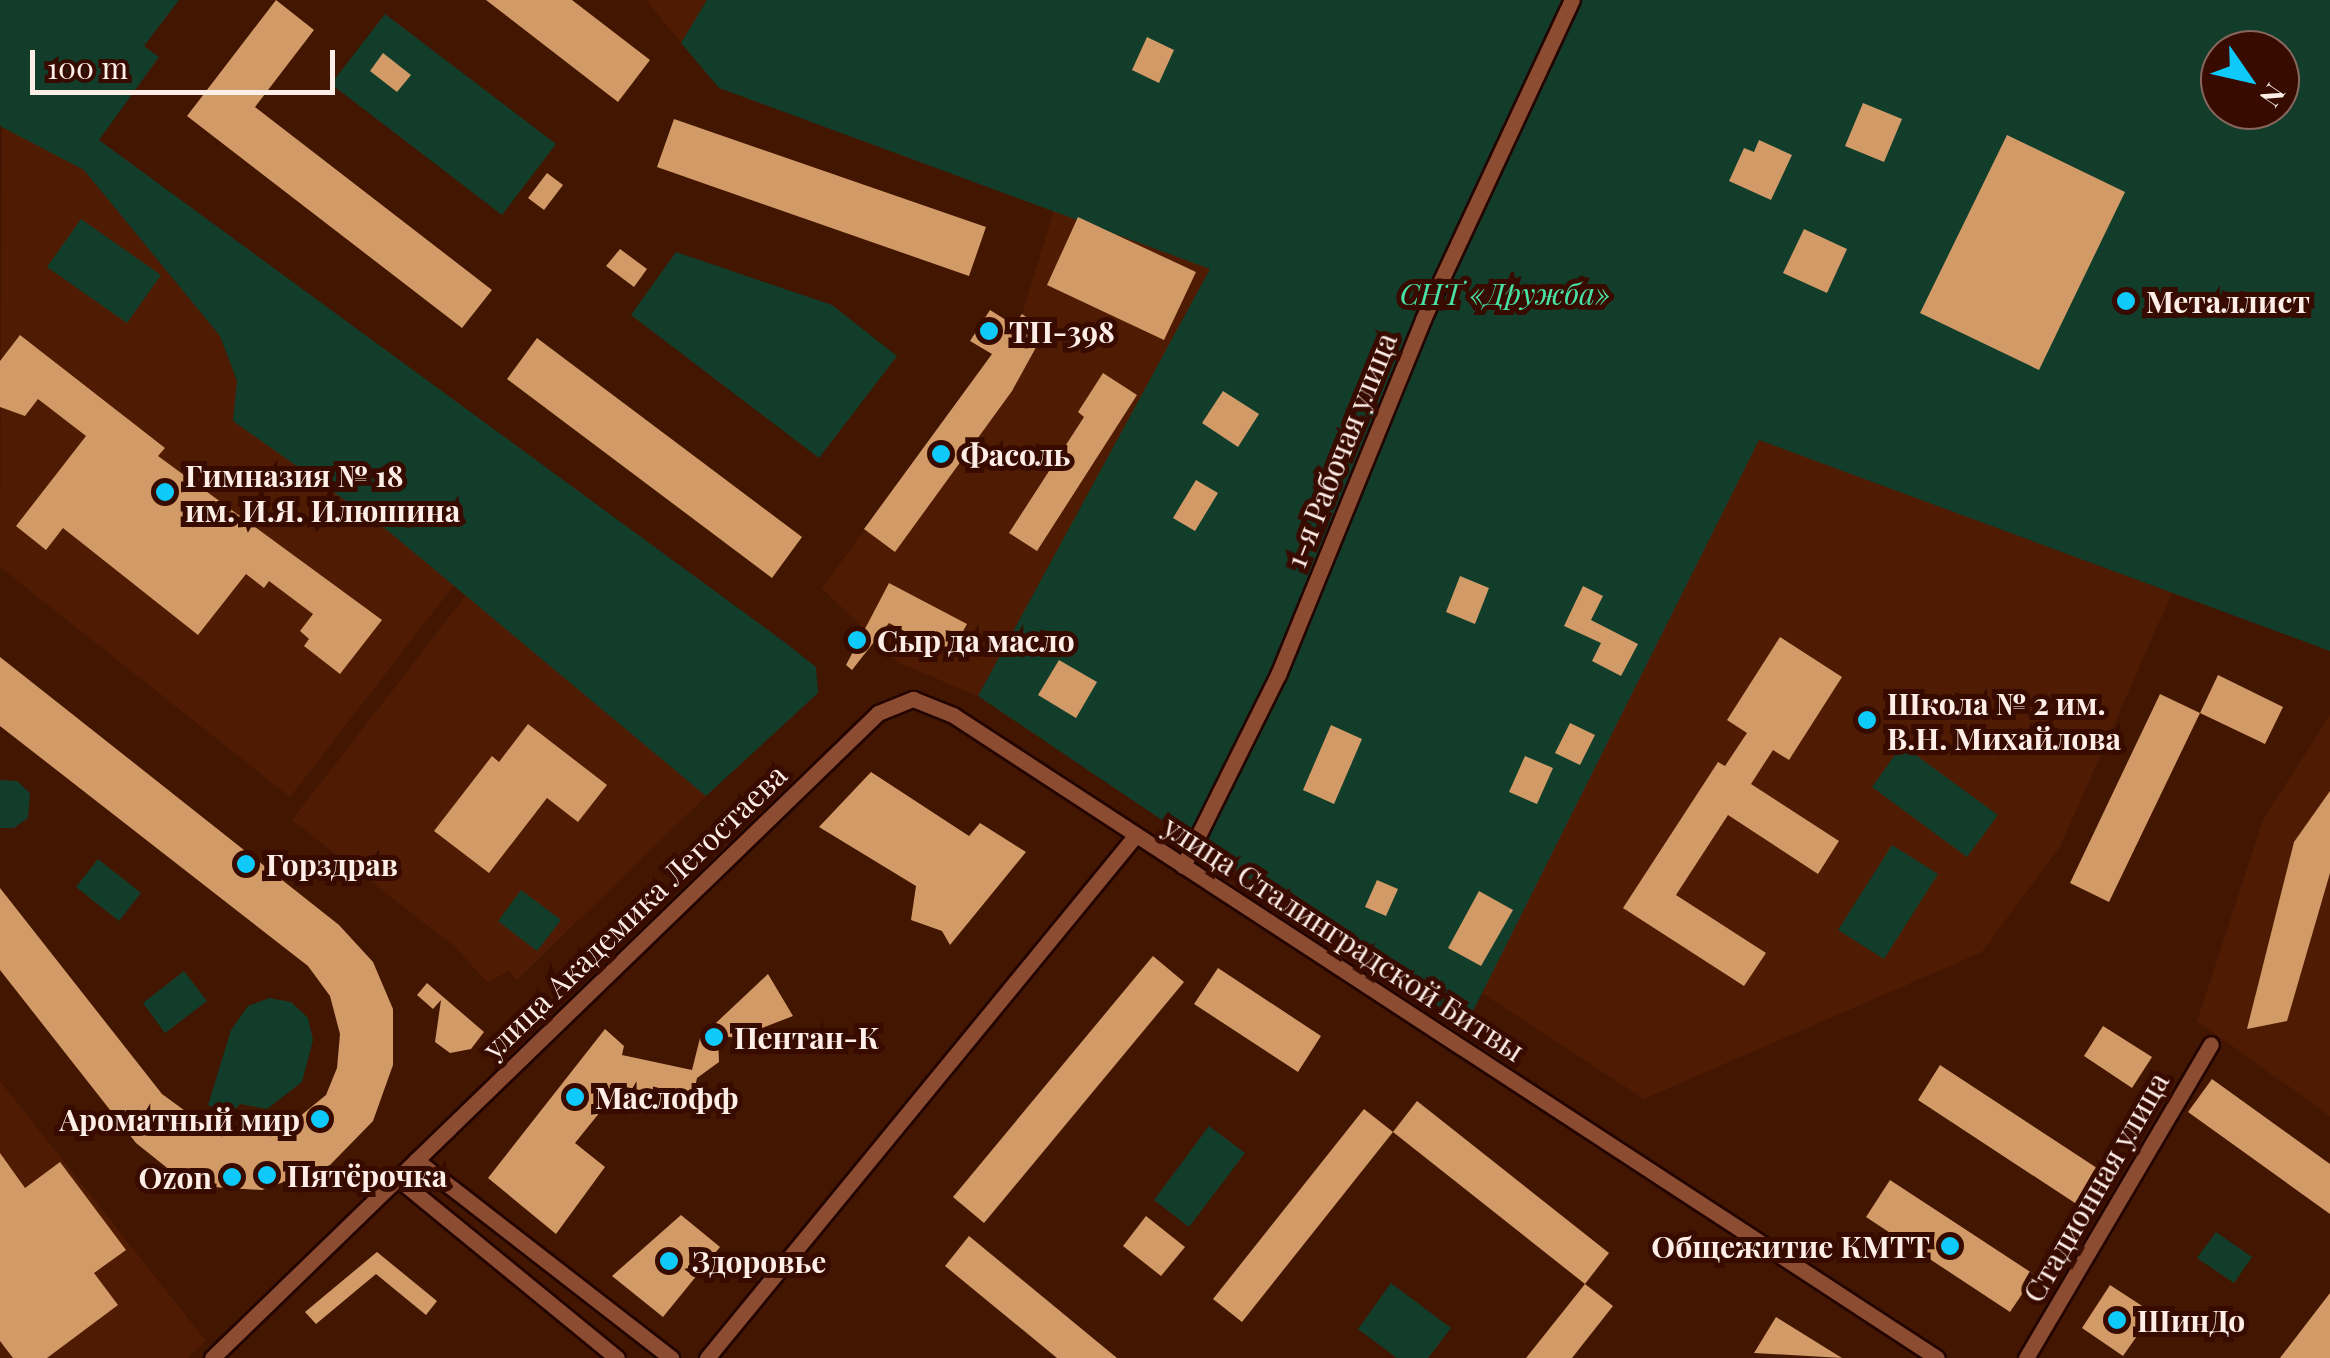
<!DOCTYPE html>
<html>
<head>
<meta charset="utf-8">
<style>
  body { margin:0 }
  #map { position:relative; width:2330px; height:1358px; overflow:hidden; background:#431602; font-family:"Playfair Display",serif }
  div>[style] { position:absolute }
  .built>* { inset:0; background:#4f1c03 }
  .green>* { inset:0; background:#133d2b }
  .building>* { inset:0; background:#d29a67 }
  .roads { filter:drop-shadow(2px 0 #220400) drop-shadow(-2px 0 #220400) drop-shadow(0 2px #220400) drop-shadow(0 -2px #220400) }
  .minor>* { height:15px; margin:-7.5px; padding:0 7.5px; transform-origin:7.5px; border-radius:7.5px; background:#8c4c31 }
  .dots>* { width:28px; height:28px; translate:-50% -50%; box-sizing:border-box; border:5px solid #370b00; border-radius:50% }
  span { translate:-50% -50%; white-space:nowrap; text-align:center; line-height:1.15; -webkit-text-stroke:10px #370b00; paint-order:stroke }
  .park-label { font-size:30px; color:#48e2a6; font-style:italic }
  .poi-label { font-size:30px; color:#feeee8; font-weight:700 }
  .left { translate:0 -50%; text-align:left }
  .right { translate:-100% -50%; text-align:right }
  .street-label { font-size:30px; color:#feeee8 }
  .north { position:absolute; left:2200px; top:30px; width:100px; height:100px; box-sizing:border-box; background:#370b00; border:2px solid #87665d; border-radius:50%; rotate:124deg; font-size:28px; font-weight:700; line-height:40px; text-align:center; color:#feeee8 }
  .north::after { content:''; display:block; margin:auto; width:35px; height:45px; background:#0dcafa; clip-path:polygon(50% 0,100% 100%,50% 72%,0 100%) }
  .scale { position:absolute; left:30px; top:50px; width:305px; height:45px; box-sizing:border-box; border:5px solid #feeee8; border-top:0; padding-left:12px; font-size:30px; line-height:35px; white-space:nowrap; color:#feeee8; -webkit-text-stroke:8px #370b00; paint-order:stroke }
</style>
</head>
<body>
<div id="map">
  <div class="built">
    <div style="clip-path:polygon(646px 0,707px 0,681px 43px)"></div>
    <div style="clip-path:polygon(2px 123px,84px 170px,220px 336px,237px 381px,387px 530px,454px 585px,290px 797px,0 567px)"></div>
    <div style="clip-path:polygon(1055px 207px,1211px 269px,978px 696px,899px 663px,822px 588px,1022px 314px)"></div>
    <div style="clip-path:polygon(1759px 439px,2172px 593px,2060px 847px,1982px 952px,1644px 1099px,1482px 993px)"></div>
    <div style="clip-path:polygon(467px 594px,706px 796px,517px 980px,509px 971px,487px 982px,454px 946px,292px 820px)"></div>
    <div style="clip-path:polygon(2330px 715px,2330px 1116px,2197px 1021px,2263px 820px)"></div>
    <div style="clip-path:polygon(0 1081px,206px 1341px,188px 1358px,0 1358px)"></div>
  </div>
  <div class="green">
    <div style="clip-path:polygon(0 0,179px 0,144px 46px,159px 57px,99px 140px,783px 641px,816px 667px,818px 693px,706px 796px,387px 530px,233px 421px,237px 381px,220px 336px,84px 170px,0 126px)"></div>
    <div style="clip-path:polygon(evenodd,707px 0,2330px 0,2330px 651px,1759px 440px,1466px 1025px,978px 696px,1210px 269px,719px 88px,681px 43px,707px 0,2220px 50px,2280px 50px,2280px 110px,2220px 110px,2220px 50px)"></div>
    <div style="clip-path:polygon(385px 14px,556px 144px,502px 215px,331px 84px)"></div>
    <div style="clip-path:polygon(81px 219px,161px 275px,127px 323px,47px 267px)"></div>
    <div style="clip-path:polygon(676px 252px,832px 305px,897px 356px,819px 458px,631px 315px)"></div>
    <div style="clip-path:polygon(1902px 745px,1998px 815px,1967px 857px,1872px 787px)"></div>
    <div style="clip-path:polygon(0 780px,17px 781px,30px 793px,28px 818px,14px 828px,0 828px)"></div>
    <div style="clip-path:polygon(1892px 845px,1938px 874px,1884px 959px,1838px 930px)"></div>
    <div style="clip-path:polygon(98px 859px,141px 893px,119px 921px,76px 887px)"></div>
    <div style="clip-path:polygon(521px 890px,561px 920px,537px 951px,498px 921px)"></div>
    <div style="clip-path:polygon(184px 971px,207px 1001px,165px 1033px,143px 1003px)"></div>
    <div style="clip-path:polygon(269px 998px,291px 1002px,308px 1018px,313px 1040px,302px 1082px,267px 1109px,240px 1104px,230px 1115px,208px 1105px,231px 1030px,248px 1006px)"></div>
    <div style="clip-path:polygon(1209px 1126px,1245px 1153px,1189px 1227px,1154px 1200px)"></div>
    <div style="clip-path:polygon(2216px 1232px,2252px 1257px,2234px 1283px,2197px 1258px)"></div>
    <div style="clip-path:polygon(1391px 1283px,1451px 1328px,1428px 1358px,1397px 1358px,1358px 1329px)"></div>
  </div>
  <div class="building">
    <div style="clip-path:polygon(276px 0,314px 30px,255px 107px,492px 290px,462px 328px,187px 116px)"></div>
    <div style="clip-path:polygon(486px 0,572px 0,650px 60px,618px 102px)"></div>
    <div style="clip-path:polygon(1147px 37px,1174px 50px,1159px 83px,1132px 70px)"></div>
    <div style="clip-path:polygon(383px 53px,411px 75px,397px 92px,370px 71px)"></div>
    <div style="clip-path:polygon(1863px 103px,1902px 119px,1884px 162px,1845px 146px)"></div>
    <div style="clip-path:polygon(674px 119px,986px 227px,969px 276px,657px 167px)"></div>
    <div style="clip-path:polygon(2007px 135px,2125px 192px,2039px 370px,1920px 313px)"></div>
    <div style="clip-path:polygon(1759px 140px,1792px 155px,1771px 200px,1729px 181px,1744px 148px,1754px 152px)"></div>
    <div style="clip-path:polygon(547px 173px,563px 185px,544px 210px,528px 198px)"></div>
    <div style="clip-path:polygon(1078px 217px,1196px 272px,1164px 340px,1047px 285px)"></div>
    <div style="clip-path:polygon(1804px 229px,1847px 249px,1827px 293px,1783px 273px)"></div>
    <div style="clip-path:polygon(620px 249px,647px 269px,634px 287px,606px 266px)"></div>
    <div style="clip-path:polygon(990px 310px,1014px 325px,1022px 314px,1045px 331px,1012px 391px,895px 552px,864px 529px,992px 354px,970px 341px)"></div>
    <div style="clip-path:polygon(20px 335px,165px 448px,158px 456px,382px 620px,340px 674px,304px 646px,309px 639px,300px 631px,313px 614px,269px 581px,264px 588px,246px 574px,198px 635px,63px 528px,46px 550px,16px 526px,86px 436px,38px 399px,25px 416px,0 407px,0 361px)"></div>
    <div style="clip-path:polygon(537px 338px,802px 537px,772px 578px,507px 379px)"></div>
    <div style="clip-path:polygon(1103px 373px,1137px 395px,1037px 551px,1009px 533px,1084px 417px,1078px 412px)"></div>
    <div style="clip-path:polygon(1223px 391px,1259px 414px,1238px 447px,1202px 423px)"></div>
    <div style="clip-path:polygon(1196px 480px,1218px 493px,1195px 531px,1173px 518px)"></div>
    <div style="clip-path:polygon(1460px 576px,1489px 588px,1475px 624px,1446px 612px)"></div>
    <div style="clip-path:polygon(889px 583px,967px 624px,950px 655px,889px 623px,852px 670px,846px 665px)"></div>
    <div style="clip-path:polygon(1583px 586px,1603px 596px,1591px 620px,1638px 644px,1621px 676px,1592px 661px,1601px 643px,1564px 626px)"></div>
    <div style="clip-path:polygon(1780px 637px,1842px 677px,1789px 760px,1773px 750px,1751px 784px,1839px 841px,1818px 874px,1728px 815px,1676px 895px,1766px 953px,1744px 986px,1623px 908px,1718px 762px,1725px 766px,1747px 733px,1727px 720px)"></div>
    <div style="clip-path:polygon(0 657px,339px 925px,373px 962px,393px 1009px,393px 1065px,373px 1121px,330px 1165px,262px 1190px,213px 1187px,171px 1171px,136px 1143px,0 970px,0 888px,162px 1094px,218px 1135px,277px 1135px,326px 1095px,337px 1068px,340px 1034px,330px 996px,308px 966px,0 726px)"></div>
    <div style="clip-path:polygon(1059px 660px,1097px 682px,1076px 718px,1038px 695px)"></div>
    <div style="clip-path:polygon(2218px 675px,2283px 707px,2265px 744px,2200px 713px)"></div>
    <div style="clip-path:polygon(2160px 694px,2200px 713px,2109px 902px,2070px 883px)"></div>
    <div style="clip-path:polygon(1570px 723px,1595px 735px,1580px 765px,1555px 753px)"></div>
    <div style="clip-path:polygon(528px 724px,607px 785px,578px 822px,547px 798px,489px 873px,434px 831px,492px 756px,499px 762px)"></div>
    <div style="clip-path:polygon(1331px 725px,1362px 739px,1334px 804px,1303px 790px)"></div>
    <div style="clip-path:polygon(1525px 756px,1553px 768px,1537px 804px,1509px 792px)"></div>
    <div style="clip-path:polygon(871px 772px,969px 836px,980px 823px,1026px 852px,950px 945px,942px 931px,911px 920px,916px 886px,819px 827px)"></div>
    <div style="clip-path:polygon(2330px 791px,2330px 873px,2287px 1021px,2247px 1029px,2294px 842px)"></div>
    <div style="clip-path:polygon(1377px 880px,1398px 889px,1386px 916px,1365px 907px)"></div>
    <div style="clip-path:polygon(1479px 891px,1513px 910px,1481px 966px,1448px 948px)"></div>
    <div style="clip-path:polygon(1153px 956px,1184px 982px,984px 1223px,953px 1197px)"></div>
    <div style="clip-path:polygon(1218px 968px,1321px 1036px,1298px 1072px,1194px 1004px)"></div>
    <div style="clip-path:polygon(768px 974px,793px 1016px,736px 1038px,718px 1035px,719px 1062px,697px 1078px,692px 1101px,621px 1086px,575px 1143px,605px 1167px,556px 1234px,488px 1178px,605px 1029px,624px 1046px,622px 1055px,692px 1070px,700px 1038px)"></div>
    <div style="clip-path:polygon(427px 983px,484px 1032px,471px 1049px,450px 1053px,435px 1042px,441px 1000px,433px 1009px,417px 995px)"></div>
    <div style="clip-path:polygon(2103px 1026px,2152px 1057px,2132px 1088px,2084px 1056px)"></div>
    <div style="clip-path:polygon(1940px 1065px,2100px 1170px,2078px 1205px,1918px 1100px)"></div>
    <div style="clip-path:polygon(2212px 1079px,2330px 1164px,2330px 1214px,2188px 1112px)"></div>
    <div style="clip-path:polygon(1417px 1101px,1609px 1253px,1585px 1284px,1393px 1132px)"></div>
    <div style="clip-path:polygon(1364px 1109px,1393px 1132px,1242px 1322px,1213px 1299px)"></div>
    <div style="clip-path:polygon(0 1153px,25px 1188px,60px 1162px,126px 1250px,94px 1273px,118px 1305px,47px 1358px,13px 1358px,0 1341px)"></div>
    <div style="clip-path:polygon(1890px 1180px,2035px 1275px,2010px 1312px,1866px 1217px)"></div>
    <div style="clip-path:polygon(681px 1215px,720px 1247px,663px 1317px,612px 1276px)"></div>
    <div style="clip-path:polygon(1146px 1216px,1185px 1247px,1161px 1276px,1123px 1246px)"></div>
    <div style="clip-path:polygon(969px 1236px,1117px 1358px,1057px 1358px,945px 1266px)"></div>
    <div style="clip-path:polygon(377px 1252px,437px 1301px,426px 1315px,376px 1274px,316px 1324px,305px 1312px)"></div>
    <div style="clip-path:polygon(1585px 1284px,1613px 1306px,1572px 1358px,1526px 1358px)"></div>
    <div style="clip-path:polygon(2110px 1285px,2153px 1313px,2123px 1356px,2082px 1328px)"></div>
    <div style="clip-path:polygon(2330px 1293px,2330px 1358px,2280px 1358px)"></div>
    <div style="clip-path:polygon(1776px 1317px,1842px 1358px,1754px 1353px)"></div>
  </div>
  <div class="roads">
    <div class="minor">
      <div style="left:1183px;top:866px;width:213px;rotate:-63.6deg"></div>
      <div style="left:1278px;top:675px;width:384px;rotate:-67.8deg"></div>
      <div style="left:1423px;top:319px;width:352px;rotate:-65deg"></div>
      <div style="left:416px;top:1160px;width:323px;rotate:37.8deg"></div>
      <div style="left:397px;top:1178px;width:284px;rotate:39.3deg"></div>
      <div style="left:212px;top:1358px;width:927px;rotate:-44.08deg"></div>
      <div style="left:878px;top:713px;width:38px;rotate:-22deg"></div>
      <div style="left:913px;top:699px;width:43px;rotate:21.8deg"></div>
      <div style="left:953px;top:715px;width:1175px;rotate:33.16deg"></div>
      <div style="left:707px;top:1358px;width:676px;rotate:-50.64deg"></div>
      <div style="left:2026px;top:1358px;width:364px;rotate:-59.5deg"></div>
    </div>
  </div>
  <div class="dots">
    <div style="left:2126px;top:301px;background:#0dcafa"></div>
    <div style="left:989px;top:331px;background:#0dcafa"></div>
    <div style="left:941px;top:454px;background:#0dcafa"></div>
    <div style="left:165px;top:492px;background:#0dcafa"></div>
    <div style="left:857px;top:640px;background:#0dcafa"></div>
    <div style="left:1867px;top:720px;background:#0dcafa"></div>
    <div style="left:246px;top:864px;background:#0dcafa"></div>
    <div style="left:714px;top:1037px;background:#0dcafa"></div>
    <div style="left:575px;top:1097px;background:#0dcafa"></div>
    <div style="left:320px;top:1119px;background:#0dcafa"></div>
    <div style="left:267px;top:1175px;background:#0dcafa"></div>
    <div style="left:232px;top:1177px;background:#0dcafa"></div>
    <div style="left:1950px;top:1246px;background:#0dcafa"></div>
    <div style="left:669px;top:1261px;background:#0dcafa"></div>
    <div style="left:2117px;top:1320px;background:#0dcafa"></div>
  </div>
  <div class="park-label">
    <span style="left:1505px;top:293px">СНТ «Дружба»</span>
  </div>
  <div class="poi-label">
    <span class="left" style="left:2146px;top:301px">Металлист</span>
    <span class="left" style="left:1009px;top:331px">ТП-398</span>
    <span class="left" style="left:961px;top:454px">Фасоль</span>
    <span class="left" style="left:185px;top:492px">Гимназия № 18<br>им. И.Я. Илюшина</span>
    <span class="left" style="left:877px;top:640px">Сыр да масло</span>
    <span class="left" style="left:1887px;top:720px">Школа № 2 им.<br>В.Н. Михайлова</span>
    <span class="left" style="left:266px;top:864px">Горздрав</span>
    <span class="left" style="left:734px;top:1037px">Пентан-К</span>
    <span class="left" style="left:595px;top:1097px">Маслофф</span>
    <span class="right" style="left:300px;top:1119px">Ароматный мир</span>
    <span class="left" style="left:287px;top:1175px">Пятёрочка</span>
    <span class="right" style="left:212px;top:1177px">Ozon</span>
    <span class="right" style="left:1930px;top:1246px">Общежитие КМТТ</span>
    <span class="left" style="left:692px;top:1261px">Здоровье</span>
    <span class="left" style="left:2137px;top:1320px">ШинДо</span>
  </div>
  <div class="street-label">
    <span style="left:1340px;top:450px;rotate:-68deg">1-я Рабочая улица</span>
    <span style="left:634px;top:911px;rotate:-44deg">улица Академика Легостаева</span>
    <span style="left:1344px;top:938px;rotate:33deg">улица Сталинградской Битвы</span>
    <span style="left:2095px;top:1187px;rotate:-60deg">Стадионная улица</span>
  </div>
  <div class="north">N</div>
  <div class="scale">100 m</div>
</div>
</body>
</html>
